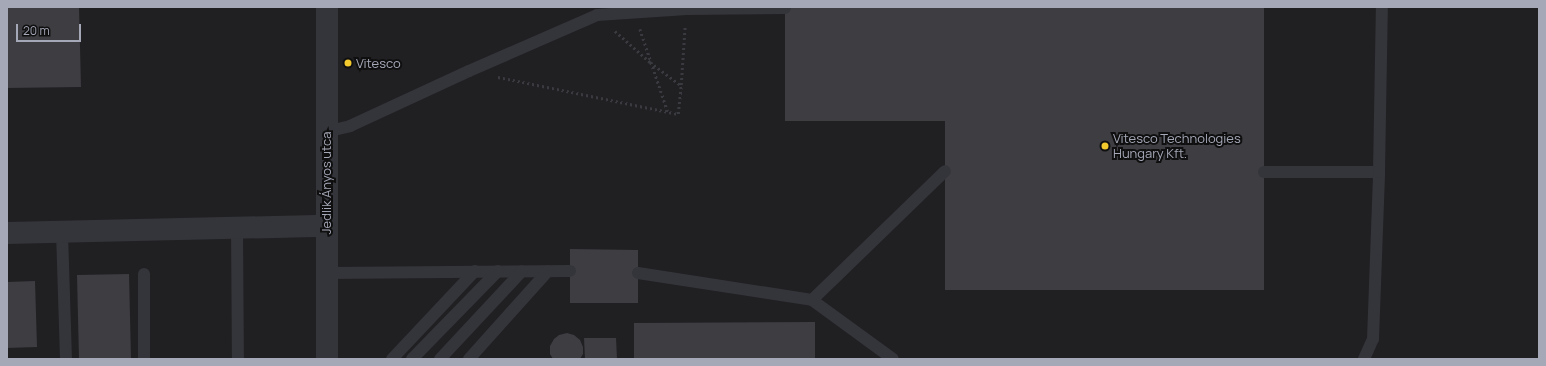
<!DOCTYPE html>
<html>
<head>
<meta charset="utf-8">
<style>
  body { margin:0 }
  #map { position:relative; width:1546px; height:366px; overflow:hidden; background:#141315; font-family:Manrope,sans-serif }
  div>[style] { position:absolute }
  .built>* { inset:0; background:#201f22 }
  .building>* { inset:0; background:#3e3d42 }
  .path>* { height:2.5px; margin-top:-1.25px; transform-origin:0; background:repeating-linear-gradient(90deg,#3a3b41 0 2px,transparent 0 5px) }
  .lane>* { height:12px; margin:-6px; padding:0 6px; transform-origin:6px; border-radius:6px; background:#34353a }
  .street>* { height:22px; margin:-11px; padding:0 11px; transform-origin:11px; border-radius:11px; background:#34353a }
  .dots>* { width:11px; height:11px; translate:-50% -50%; box-sizing:border-box; border:2px solid #0f0f10; border-radius:50% }
  span { translate:-50% -50%; white-space:nowrap; text-align:center; line-height:1.15; -webkit-text-stroke:4px #0f0f10; paint-order:stroke }
  .poi-label { font-size:13px; color:#a5a8b6 }
  .left { translate:0 -50%; text-align:left }
  .street-label { font-size:13px; color:#a5a8b6 }
  .frame { position:absolute; inset:0; border:8px solid #a5a8b6; pointer-events:none }
  .scale { position:absolute; left:16px; top:24px; width:65px; height:18px; box-sizing:border-box; border:2px solid #a5a8b6; border-top:0; padding-left:5px; font-size:12px; line-height:14px; white-space:nowrap; color:#a5a8b6; -webkit-text-stroke:3px #0f0f10; paint-order:stroke }
</style>
</head>
<body>
<div id="map">
  <div class="built">
    <div style="clip-path:polygon(7px 7px,1539px 7px,1539px 359px,7px 359px)"></div>
  </div>
  <div class="building">
    <div style="clip-path:polygon(7px 7px,79px 7px,81px 87px,7px 88px)"></div>
    <div style="clip-path:polygon(785px 7px,1264px 7px,1264px 290px,945px 290px,945px 121px,785px 121px)"></div>
    <div style="clip-path:polygon(570px 249px,638px 250px,638px 303px,570px 303px)"></div>
    <div style="clip-path:polygon(129px 274px,131px 359px,79px 359px,77px 275px)"></div>
    <div style="clip-path:polygon(35px 281px,37px 347px,7px 348px,7px 282px)"></div>
    <div style="clip-path:polygon(815px 322px,815px 359px,634px 359px,634px 323px)"></div>
    <div style="clip-path:polygon(567px 333px,574px 335px,580px 340px,583px 347px,583px 354px,580px 359px,553px 359px,550px 354px,550px 346px,554px 339px,559px 335px)"></div>
    <div style="clip-path:polygon(584px 338px,616px 338px,617px 359px,585px 359px)"></div>
  </div>
  <div class="path">
    <div style="left:640px;top:29px;width:88px;rotate:71.4deg"></div>
    <div style="left:615px;top:31px;width:47px;rotate:41.5deg"></div>
    <div style="left:650px;top:62px;width:39px;rotate:37deg"></div>
    <div style="left:681px;top:85px;width:60px;rotate:-86.2deg"></div>
    <div style="left:498px;top:77px;width:184px;rotate:11.6deg"></div>
    <div style="left:678px;top:114px;width:29px;rotate:-84deg"></div>
  </div>
  <div class="lane">
    <div style="left:325px;top:132px;width:26px;rotate:-13deg"></div>
    <div style="left:350px;top:126px;width:131px;rotate:-24.8deg"></div>
    <div style="left:469px;top:71px;width:140px;rotate:-23.6deg"></div>
    <div style="left:597px;top:15px;width:90px;rotate:-3.8deg"></div>
    <div style="left:687px;top:9px;width:98px;rotate:-0.6deg"></div>
    <div style="left:1264px;top:172px;width:115px"></div>
    <div style="left:237px;top:228px;width:131px;rotate:89.6deg"></div>
    <div style="left:62px;top:232px;width:127px;rotate:88.2deg"></div>
    <div style="left:327px;top:273px;width:243px;rotate:-0.5deg"></div>
    <div style="left:638px;top:273px;width:176px;rotate:8.8deg"></div>
    <div style="left:812px;top:300px;width:100px;rotate:36.1deg"></div>
    <div style="left:144px;top:274px;width:85px;rotate:90deg"></div>
    <div style="left:812px;top:300px;width:185px;rotate:-44.1deg"></div>
    <div style="left:392px;top:359px;width:121px;rotate:-46.7deg"></div>
    <div style="left:412px;top:359px;width:123px;rotate:-45.7deg"></div>
    <div style="left:440px;top:359px;width:120px;rotate:-47deg"></div>
    <div style="left:469px;top:359px;width:118px;rotate:-48.1deg"></div>
    <div style="left:1364px;top:359px;width:22px;rotate:-66deg"></div>
    <div style="left:1373px;top:339px;width:167px;rotate:-87.9deg"></div>
    <div style="left:1379px;top:172px;width:165px;rotate:-89deg"></div>
  </div>
  <div class="street">
    <div style="left:7px;top:233px;width:319px;rotate:-1.3deg"></div>
    <div style="left:327px;top:359px;width:352px;rotate:-90deg"></div>
  </div>
  <div class="dots">
    <div style="left:348px;top:63px;background:#f3ca2e"></div>
    <div style="left:1105px;top:146px;background:#f3ca2e"></div>
  </div>
  <div class="poi-label">
    <span class="left" style="left:356px;top:63px">Vitesco</span>
    <span class="left" style="left:1113px;top:146px">Vitesco Technologies<br>Hungary Kft.</span>
  </div>
  <div class="street-label">
    <span style="left:326px;top:183px;rotate:-90deg">Jedlik Ányos utca</span>
  </div>
  <div class="frame"></div>
  <div class="scale">20 m</div>
</div>
</body>
</html>
